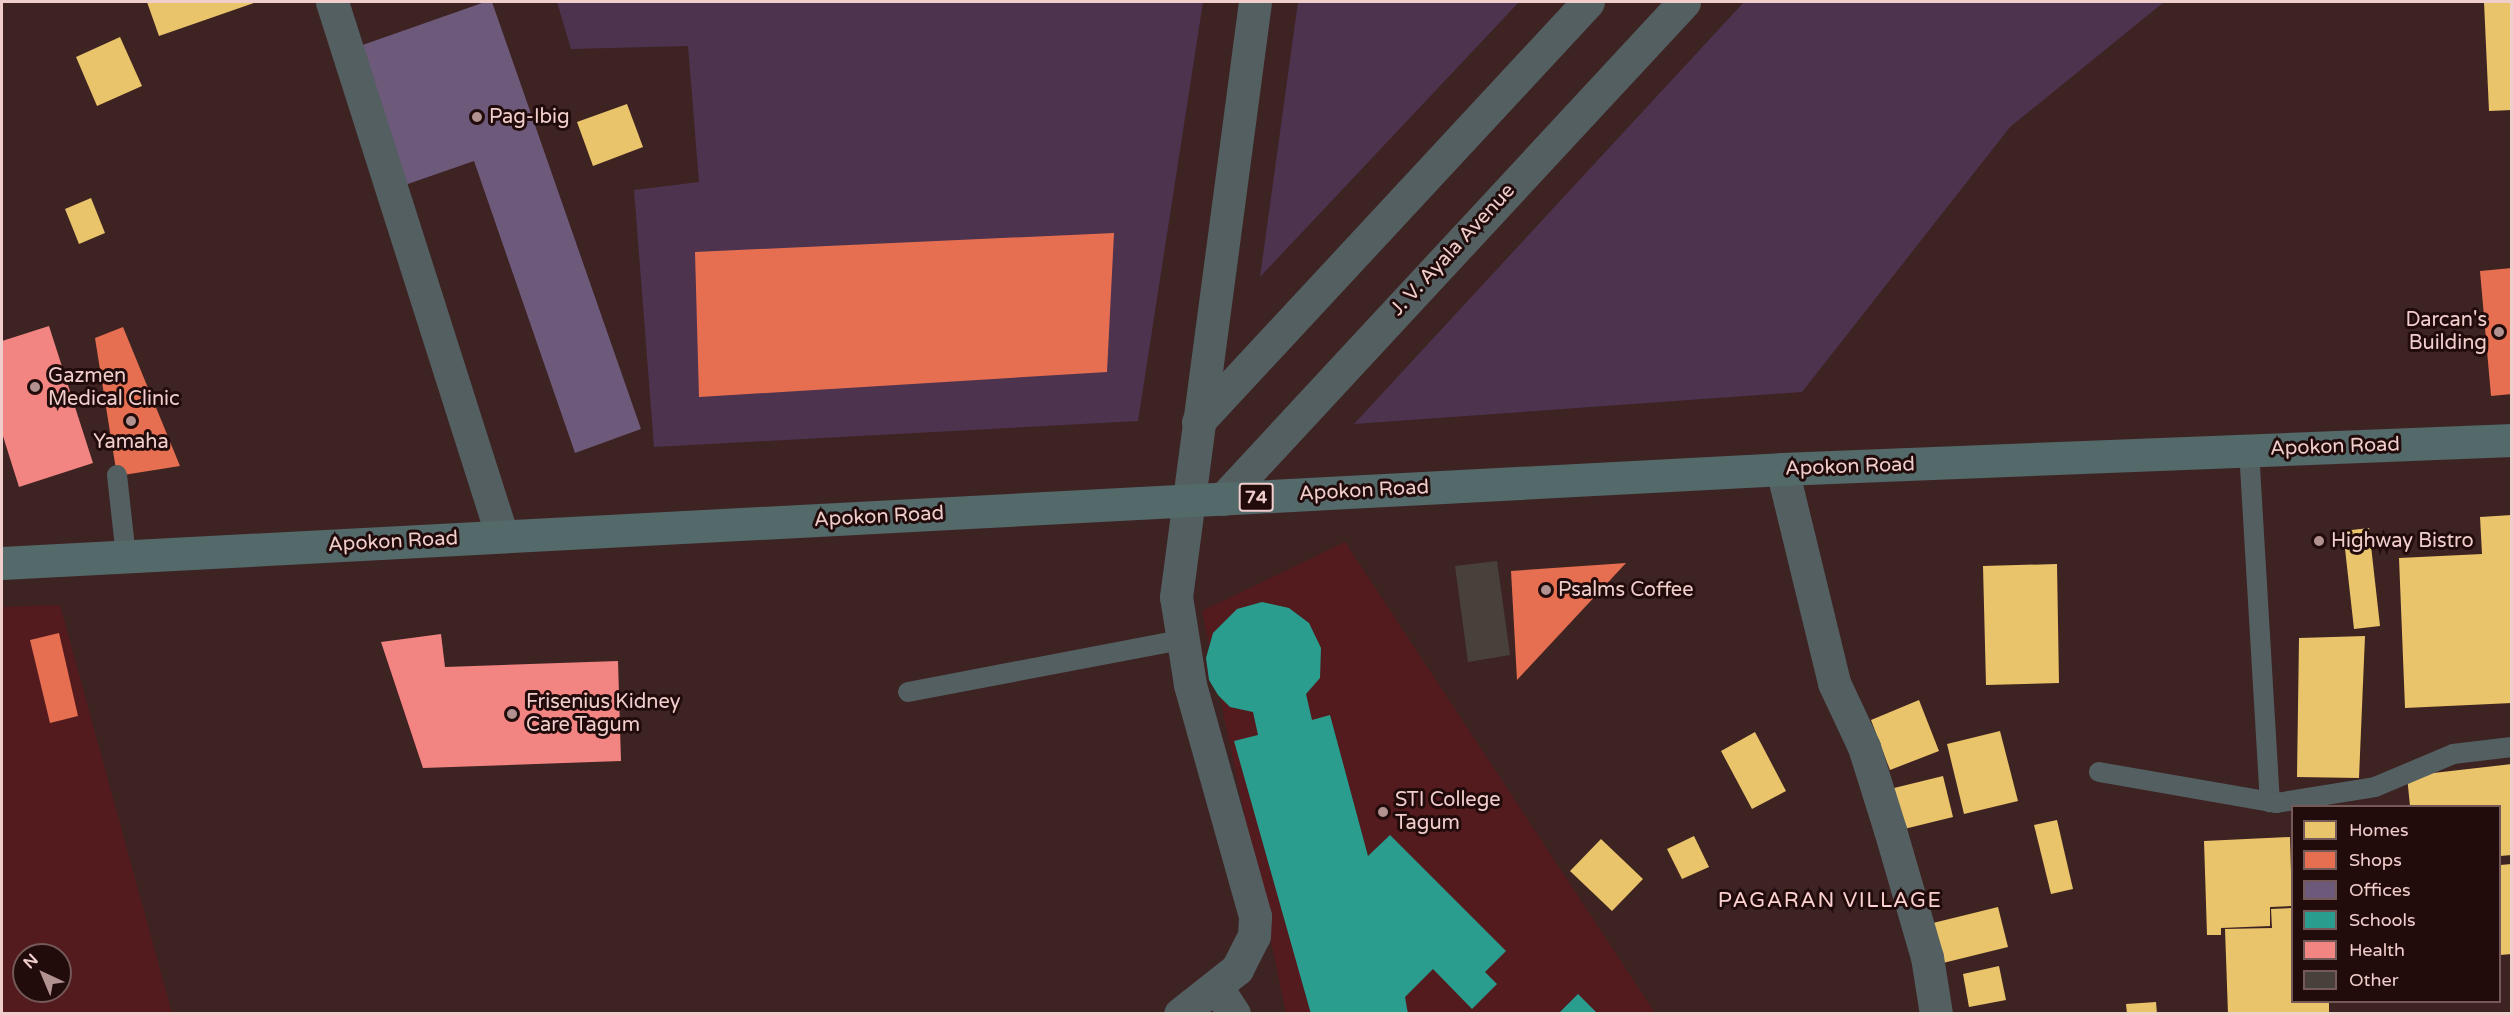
<!DOCTYPE html>
<html>
<head>
<meta charset="utf-8">
<style>
  body { margin:0 }
  #map { position:relative; width:2513px; height:1015px; overflow:hidden; background:#3e2323; font-family:"Varela Round",sans-serif }
  div>[style] { position:absolute }
  .built>* { inset:0; background:#531b1e }
  .green>* { inset:0; background:#4e334f }
  .homes>* { inset:0; background:#e9c46a }
  .shops>* { inset:0; background:#e76f51 }
  .offices>* { inset:0; background:#6d597a }
  .schools>* { inset:0; background:#2a9d8f }
  .health>* { inset:0; background:#f28482 }
  .building>* { inset:0; background:#484139 }
  .service>* { height:20px; margin:-10px; padding:0 10px; transform-origin:10px; border-radius:10px; background:#535f61 }
  .minor>* { height:33px; margin:-16.5px; padding:0 16.5px; transform-origin:16.5px; border-radius:16.5px; background:#535f61 }
  .trunk>* { height:33px; margin:-16.5px; padding:0 16.5px; transform-origin:16.5px; border-radius:16.5px; background:#53696a }
  .dots>* { width:16px; height:16px; translate:-50% -50%; box-sizing:border-box; border:3px solid #220b0b; border-radius:50% }
  span { translate:-50% -50%; white-space:nowrap; text-align:center; line-height:1.15; -webkit-text-stroke:6px #220b0b; paint-order:stroke }
  .shield-label span { padding:2px 4px; background:#220b0b; border:2px solid; border-radius:4px; -webkit-text-stroke-width:0 }
  .shield-label { font-size:18px; color:#f0cecc; font-weight:700 }
  .poi-label { font-size:20px; color:#f0cecc }
  .left { translate:0 -50%; text-align:left }
  .right { translate:-100% -50%; text-align:right }
  .street-label { font-size:20px; color:#f0cecc }
  .neighbourhood-label { font-size:21px; color:#fcd2d0; letter-spacing:1.5px }
  .frame { position:absolute; inset:0; border:3px solid #f0cecc; pointer-events:none }
  .legend { position:absolute; left:2291px; top:805px; width:210px; height:198px; box-sizing:border-box; background:#220b0b; border:2px solid #745958; margin:0; padding:8px 10px; list-style:none; font-size:18px; color:#f0cecc }
  .legend li { display:flex; align-items:center; gap:12px; height:30px }
  .legend b { width:30px; border:2px solid #745958 }
  .north { position:absolute; left:12px; top:943px; width:60px; height:60px; box-sizing:border-box; background:#220b0b; border:2px solid #745958; border-radius:50%; rotate:316deg; font-size:16px; font-weight:700; line-height:24px; text-align:center; color:#f0cecc }
  .north::after { content:''; display:block; margin:auto; width:21px; height:27px; background:#b29291; clip-path:polygon(50% 0,100% 100%,50% 72%,0 100%) }
</style>
</head>
<body>
<div id="map">
  <div class="built">
    <div style="clip-path:polygon(1345px 542px,1655px 1013px,1286px 1013px,1202px 611px)"></div>
    <div style="clip-path:polygon(evenodd,60px 605px,172px 1013px,2px 1013px,2px 607px,60px 605px,24px 955px,60px 955px,60px 991px,24px 991px,24px 955px)"></div>
  </div>
  <div class="green">
    <div style="clip-path:polygon(557px 2px,1203px 2px,1138px 421px,654px 447px,634px 190px,699px 182px,688px 46px,571px 49px)"></div>
    <div style="clip-path:polygon(1298px 2px,1519px 2px,1260px 277px)"></div>
    <div style="clip-path:polygon(1744px 2px,2164px 2px,2010px 127px,1802px 392px,1354px 424px)"></div>
  </div>
  <div class="homes">
    <div style="clip-path:polygon(147px 2px,257px 2px,159px 36px)"></div>
    <div style="clip-path:polygon(2484px 2px,2512px 2px,2512px 110px,2489px 111px)"></div>
    <div style="clip-path:polygon(120px 37px,142px 86px,97px 106px,76px 57px)"></div>
    <div style="clip-path:polygon(627px 104px,643px 147px,593px 166px,577px 122px)"></div>
    <div style="clip-path:polygon(91px 198px,105px 233px,79px 244px,65px 209px)"></div>
    <div style="clip-path:polygon(2512px 515px,2512px 703px,2405px 708px,2399px 558px,2482px 554px,2480px 517px)"></div>
    <div style="clip-path:polygon(2369px 528px,2380px 626px,2354px 629px,2343px 531px)"></div>
    <div style="clip-path:polygon(2057px 564px,2059px 683px,1986px 685px,1983px 566px)"></div>
    <div style="clip-path:polygon(2365px 636px,2359px 778px,2297px 777px,2299px 638px)"></div>
    <div style="clip-path:polygon(1919px 700px,1939px 751px,1890px 770px,1871px 720px)"></div>
    <div style="clip-path:polygon(2000px 731px,2018px 801px,1964px 814px,1947px 744px)"></div>
    <div style="clip-path:polygon(1755px 732px,1786px 791px,1752px 809px,1721px 751px)"></div>
    <div style="clip-path:polygon(2512px 764px,2512px 855px,2500px 856px,2500px 806px,2410px 806px,2407px 776px)"></div>
    <div style="clip-path:polygon(1943px 776px,1953px 817px,1900px 830px,1890px 789px)"></div>
    <div style="clip-path:polygon(2057px 820px,2073px 889px,2051px 894px,2034px 825px)"></div>
    <div style="clip-path:polygon(1694px 836px,1709px 867px,1682px 879px,1667px 849px)"></div>
    <div style="clip-path:polygon(2290px 837px,2292px 906px,2270px 907px,2270px 926px,2221px 928px,2221px 935px,2207px 935px,2204px 841px)"></div>
    <div style="clip-path:polygon(1601px 839px,1643px 879px,1612px 911px,1570px 871px)"></div>
    <div style="clip-path:polygon(2512px 864px,2512px 954px,2500px 955px,2500px 865px)"></div>
    <div style="clip-path:polygon(1998px 907px,2008px 947px,1943px 963px,1933px 923px)"></div>
    <div style="clip-path:polygon(2292px 908px,2292px 1002px,2329px 1002px,2329px 1014px,2228px 1014px,2225px 929px,2272px 928px,2271px 909px)"></div>
    <div style="clip-path:polygon(1999px 966px,2006px 1000px,1969px 1007px,1963px 974px)"></div>
    <div style="clip-path:polygon(2156px 1002px,2157px 1014px,2127px 1014px,2126px 1004px)"></div>
  </div>
  <div class="shops">
    <div style="clip-path:polygon(1114px 233px,1107px 372px,699px 397px,695px 252px)"></div>
    <div style="clip-path:polygon(2512px 268px,2512px 394px,2491px 396px,2480px 271px)"></div>
    <div style="clip-path:polygon(123px 327px,180px 466px,117px 476px,95px 338px)"></div>
    <div style="clip-path:polygon(1626px 563px,1517px 680px,1511px 571px)"></div>
    <div style="clip-path:polygon(59px 633px,78px 716px,50px 723px,30px 640px)"></div>
  </div>
  <div class="offices">
    <div style="clip-path:polygon(485px 2px,492px 2px,641px 429px,575px 453px,474px 161px,402px 186px,354px 48px)"></div>
  </div>
  <div class="schools">
    <div style="clip-path:polygon(1262px 602px,1289px 608px,1309px 623px,1321px 648px,1320px 678px,1306px 694px,1312px 720px,1330px 715px,1368px 856px,1390px 835px,1506px 951px,1485px 972px,1497px 984px,1472px 1009px,1433px 969px,1405px 997px,1408px 1014px,1311px 1014px,1234px 741px,1258px 735px,1253px 712px,1230px 707px,1218px 695px,1209px 680px,1206px 658px,1213px 633px,1237px 609px)"></div>
    <div style="clip-path:polygon(1578px 994px,1598px 1014px,1558px 1014px)"></div>
  </div>
  <div class="health">
    <div style="clip-path:polygon(49px 326px,93px 463px,19px 487px,2px 433px,2px 341px)"></div>
    <div style="clip-path:polygon(441px 634px,445px 667px,618px 661px,621px 761px,423px 768px,381px 642px)"></div>
  </div>
  <div class="building">
    <div style="clip-path:polygon(1497px 561px,1510px 655px,1468px 662px,1455px 566px)"></div>
  </div>
  <div class="service">
    <div style="left:2249px;top:450px;width:353px;rotate:86.6deg"></div>
    <div style="left:117px;top:475px;width:81px;rotate:83.7deg"></div>
    <div style="left:908px;top:692px;width:277px;rotate:-10.8deg"></div>
    <div style="left:2099px;top:772px;width:180px;rotate:9.9deg"></div>
    <div style="left:2276px;top:803px;width:100px;rotate:-9.2deg"></div>
    <div style="left:2375px;top:787px;width:85px;rotate:-22.9deg"></div>
    <div style="left:2453px;top:754px;width:59px;rotate:-6.8deg"></div>
  </div>
  <div class="minor">
    <div style="left:332px;top:2px;width:560px;rotate:72.34deg"></div>
    <div style="left:1198px;top:422px;width:573px;rotate:-47.12deg"></div>
    <div style="left:1782px;top:469px;width:220px;rotate:76.3deg"></div>
    <div style="left:1834px;top:683px;width:71px;rotate:64.9deg"></div>
    <div style="left:1864px;top:747px;width:87px;rotate:72.6deg"></div>
    <div style="left:1890px;top:830px;width:132px;rotate:73.8deg"></div>
    <div style="left:1927px;top:957px;width:58px;rotate:81deg"></div>
    <div style="left:1223px;top:499px;width:678px;rotate:-47.15deg"></div>
    <div style="left:1216px;top:986px;width:33px;rotate:57deg"></div>
    <div style="left:1180px;top:1014px;width:73px;rotate:-38.3deg"></div>
    <div style="left:1237px;top:969px;width:37px;rotate:-63deg"></div>
    <div style="left:1254px;top:936px;width:20px;rotate:-87deg"></div>
    <div style="left:1255px;top:916px;width:241px;rotate:-105.7deg"></div>
    <div style="left:1190px;top:684px;width:88px;rotate:-99.1deg"></div>
    <div style="left:1176px;top:597px;width:600px;rotate:-82.44deg"></div>
  </div>
  <div class="trunk">
    <div style="left:2px;top:563px;width:1782px;rotate:-3.02deg"></div>
    <div style="left:1782px;top:469px;width:731px;rotate:-2.27deg"></div>
  </div>
  <div class="dots">
    <div style="left:477px;top:117px;background:#b29291"></div>
    <div style="left:2499px;top:332px;background:#b29291"></div>
    <div style="left:35px;top:387px;background:#b29291"></div>
    <div style="left:131px;top:421px;background:#b29291"></div>
    <div style="left:2319px;top:541px;background:#b29291"></div>
    <div style="left:1546px;top:590px;background:#b29291"></div>
    <div style="left:512px;top:714px;background:#b29291"></div>
    <div style="left:1383px;top:812px;background:#b29291"></div>
  </div>
  <div class="shield-label">
    <span style="left:1256px;top:497px">74</span>
  </div>
  <div class="poi-label">
    <span class="left" style="left:489px;top:117px">Pag-Ibig</span>
    <span class="right" style="left:2487px;top:332px">Darcan's<br>Building</span>
    <span class="left" style="left:48px;top:388px">Gazmen<br>Medical Clinic</span>
    <span style="left:131px;top:442px">Yamaha</span>
    <span class="left" style="left:2331px;top:541px">Highway Bistro</span>
    <span class="left" style="left:1558px;top:590px">Psalms Coffee</span>
    <span class="left" style="left:526px;top:714px">Frisenius Kidney<br>Care Tagum</span>
    <span class="left" style="left:1395px;top:812px">STI College<br>Tagum</span>
  </div>
  <div class="street-label">
    <span style="left:1453px;top:250px;rotate:-47deg">J. V. Ayala Avenue</span>
    <span style="left:2335px;top:447px;rotate:-2deg">Apokon Road</span>
    <span style="left:1850px;top:467px;rotate:-2deg">Apokon Road</span>
    <span style="left:1364px;top:491px;rotate:-3deg">Apokon Road</span>
    <span style="left:879px;top:517px;rotate:-3deg">Apokon Road</span>
    <span style="left:393px;top:542px;rotate:-3deg">Apokon Road</span>
  </div>
  <div class="neighbourhood-label">
    <span style="left:1830px;top:901px">PAGARAN VILLAGE</span>
  </div>
  <div class="frame"></div>
  <ul class="legend">
  <li><b style="height:16px;background:#e9c46a"></b>Homes</li>
  <li><b style="height:16px;background:#e76f51"></b>Shops</li>
  <li><b style="height:16px;background:#6d597a"></b>Offices</li>
  <li><b style="height:16px;background:#2a9d8f"></b>Schools</li>
  <li><b style="height:16px;background:#f28482"></b>Health</li>
  <li><b style="height:16px;background:#484139"></b>Other</li>
  </ul>
  <div class="north">N</div>
</div>
</body>
</html>
